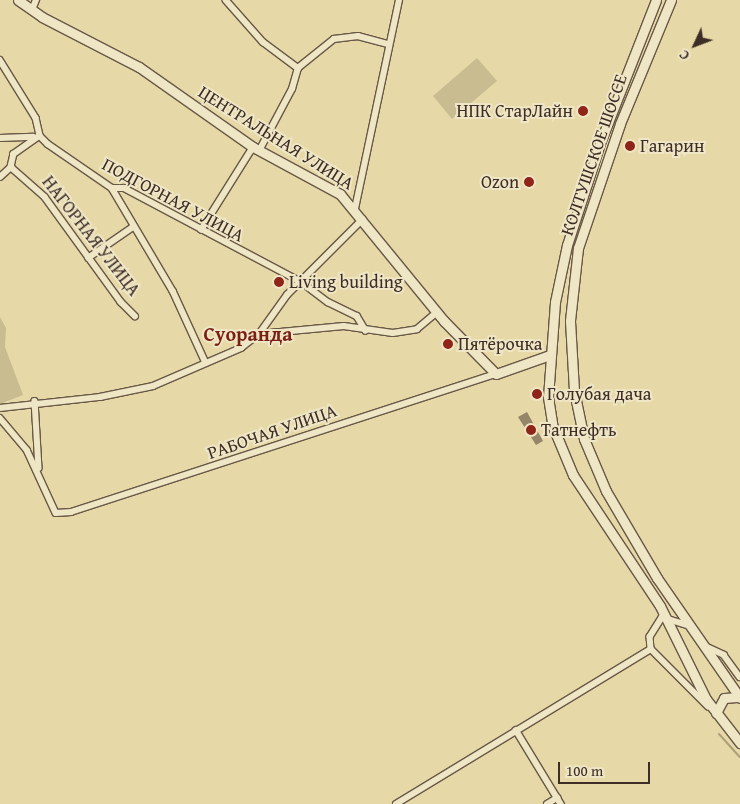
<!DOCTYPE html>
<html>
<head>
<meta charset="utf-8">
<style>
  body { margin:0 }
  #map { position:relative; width:740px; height:804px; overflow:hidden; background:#e6d9a7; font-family:"Gentium Book Plus",serif }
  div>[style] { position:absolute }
  .green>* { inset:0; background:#c9bc91 }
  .stream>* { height:2px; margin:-1px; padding:0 1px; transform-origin:1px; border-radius:1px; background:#ad9f7b }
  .building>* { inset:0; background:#958669 }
  .roads { filter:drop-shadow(1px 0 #685846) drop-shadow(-1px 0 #685846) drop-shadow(0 1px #685846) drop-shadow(0 -1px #685846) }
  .street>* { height:5.5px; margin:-2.75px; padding:0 2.75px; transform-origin:2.75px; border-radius:2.75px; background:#efe6c6 }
  .secondary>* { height:9px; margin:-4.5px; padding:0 4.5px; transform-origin:4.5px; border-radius:4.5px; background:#efe6c6 }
  .dots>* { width:14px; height:14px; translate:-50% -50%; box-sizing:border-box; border:2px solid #efe6c6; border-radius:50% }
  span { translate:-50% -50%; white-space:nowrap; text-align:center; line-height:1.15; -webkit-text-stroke:4px #efe6c6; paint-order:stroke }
  .poi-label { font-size:18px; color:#3e2d26 }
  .right { translate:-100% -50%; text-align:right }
  .left { translate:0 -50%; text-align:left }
  .street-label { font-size:18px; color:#3e2d26 }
  .quarter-label { font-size:20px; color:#7a1f14; font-weight:700 }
  .north { position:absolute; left:670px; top:20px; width:50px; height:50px; -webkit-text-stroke:4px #efe6c6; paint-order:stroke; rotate:227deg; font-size:14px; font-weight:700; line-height:20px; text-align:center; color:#3e2d26 }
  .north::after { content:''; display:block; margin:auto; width:18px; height:22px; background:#3e2d26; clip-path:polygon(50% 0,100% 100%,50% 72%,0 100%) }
  .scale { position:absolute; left:558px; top:762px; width:92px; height:22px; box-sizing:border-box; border:2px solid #3e2d26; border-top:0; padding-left:6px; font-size:15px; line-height:18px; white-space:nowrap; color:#3e2d26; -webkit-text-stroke:4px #efe6c6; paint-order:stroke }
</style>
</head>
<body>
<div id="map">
  <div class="green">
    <div style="clip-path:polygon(477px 58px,497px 81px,452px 119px,433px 96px)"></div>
    <div style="clip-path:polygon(0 317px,6px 328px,5px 347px,23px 395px,0 404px)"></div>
  </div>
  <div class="stream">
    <div style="left:719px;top:734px;width:31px;rotate:48deg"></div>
  </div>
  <div class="building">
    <div style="clip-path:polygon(527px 412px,543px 441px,536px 445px,518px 417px)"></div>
  </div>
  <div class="roads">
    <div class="street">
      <div style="left:226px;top:0;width:56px;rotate:48.6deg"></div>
      <div style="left:263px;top:42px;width:44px;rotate:36.6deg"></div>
      <div style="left:32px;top:10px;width:11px;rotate:-68deg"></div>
      <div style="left:0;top:60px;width:68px;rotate:58.2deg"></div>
      <div style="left:36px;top:118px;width:18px;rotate:77deg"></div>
      <div style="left:40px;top:136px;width:11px;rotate:45deg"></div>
      <div style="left:48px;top:144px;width:78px;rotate:34.5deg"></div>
      <div style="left:112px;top:188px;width:12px"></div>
      <div style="left:124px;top:188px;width:199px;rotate:27.9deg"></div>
      <div style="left:300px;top:281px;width:35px;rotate:37deg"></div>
      <div style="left:328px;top:302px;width:32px;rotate:26deg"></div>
      <div style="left:357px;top:316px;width:17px;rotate:59deg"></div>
      <div style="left:40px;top:136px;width:32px;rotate:145deg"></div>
      <div style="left:14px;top:154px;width:13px;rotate:103deg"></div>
      <div style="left:11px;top:167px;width:45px;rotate:41.4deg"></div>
      <div style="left:45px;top:197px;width:130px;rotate:54.1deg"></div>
      <div style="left:121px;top:302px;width:20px;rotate:45deg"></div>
      <div style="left:0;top:138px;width:33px;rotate:-2deg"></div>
      <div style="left:259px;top:151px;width:70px;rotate:-62deg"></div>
      <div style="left:292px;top:89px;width:22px;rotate:-74deg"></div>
      <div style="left:298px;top:68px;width:46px;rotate:-38.9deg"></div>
      <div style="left:334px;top:39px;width:24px;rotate:-7deg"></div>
      <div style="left:358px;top:36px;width:31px;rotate:15deg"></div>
      <div style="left:0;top:177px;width:15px;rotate:-42deg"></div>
      <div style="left:112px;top:188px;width:120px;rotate:59.4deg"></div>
      <div style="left:173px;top:291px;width:77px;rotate:65.4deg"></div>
      <div style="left:355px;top:209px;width:214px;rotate:-78.1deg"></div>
      <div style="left:201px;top:230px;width:98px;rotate:-57.9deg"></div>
      <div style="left:88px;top:258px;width:55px;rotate:-34.6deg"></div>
      <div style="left:259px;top:334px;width:48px;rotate:-54.3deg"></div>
      <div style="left:287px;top:295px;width:107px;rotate:-45deg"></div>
      <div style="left:35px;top:401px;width:67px;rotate:86.6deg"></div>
      <div style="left:0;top:408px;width:101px;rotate:-6.3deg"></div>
      <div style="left:100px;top:397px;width:54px;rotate:-11.7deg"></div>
      <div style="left:153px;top:386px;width:96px;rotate:-23.4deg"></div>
      <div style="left:241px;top:348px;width:23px;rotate:-38deg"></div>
      <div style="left:259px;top:334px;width:85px;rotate:-5.4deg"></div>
      <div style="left:344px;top:326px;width:49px;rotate:8.1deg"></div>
      <div style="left:393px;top:333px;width:24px;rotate:-9deg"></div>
      <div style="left:417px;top:329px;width:26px;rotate:-40deg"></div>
      <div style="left:0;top:418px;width:42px;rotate:49.8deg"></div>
      <div style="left:27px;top:450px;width:69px;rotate:65.3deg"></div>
      <div style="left:56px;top:513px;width:15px;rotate:-4deg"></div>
      <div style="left:71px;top:512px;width:447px;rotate:-18deg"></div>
      <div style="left:689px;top:626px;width:28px;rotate:-163deg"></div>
      <div style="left:662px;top:618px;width:22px;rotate:122deg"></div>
      <div style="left:650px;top:637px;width:12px;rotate:85deg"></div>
      <div style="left:651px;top:649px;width:81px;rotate:45deg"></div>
      <div style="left:705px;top:646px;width:21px;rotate:25deg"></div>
      <div style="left:724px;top:655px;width:27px;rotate:54deg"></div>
      <div style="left:516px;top:730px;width:87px;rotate:58.7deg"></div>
      <div style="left:396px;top:804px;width:298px;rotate:-31.3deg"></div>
      <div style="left:547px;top:804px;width:12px;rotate:-31deg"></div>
    </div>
    <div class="secondary">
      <div style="left:18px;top:0;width:29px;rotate:35deg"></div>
      <div style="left:42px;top:17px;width:109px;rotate:27.3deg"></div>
      <div style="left:139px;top:67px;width:139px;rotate:35.1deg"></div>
      <div style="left:253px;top:147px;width:99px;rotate:28.4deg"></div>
      <div style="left:340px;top:194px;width:164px;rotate:50.7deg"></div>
      <div style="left:444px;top:321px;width:74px;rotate:45.5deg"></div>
      <div style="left:496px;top:374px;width:57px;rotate:-19.4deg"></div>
      <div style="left:656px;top:0;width:150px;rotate:111.4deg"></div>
      <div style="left:601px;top:140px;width:110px;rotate:107.9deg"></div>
      <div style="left:567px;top:245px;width:58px;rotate:101.9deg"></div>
      <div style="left:555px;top:302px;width:95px;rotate:94.2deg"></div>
      <div style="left:548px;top:397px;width:30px;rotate:81deg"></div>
      <div style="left:553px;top:427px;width:52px;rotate:67.4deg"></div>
      <div style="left:573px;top:475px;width:157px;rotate:56.4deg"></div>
      <div style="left:660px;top:606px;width:104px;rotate:63.7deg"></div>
      <div style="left:706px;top:699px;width:56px;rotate:52.3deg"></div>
      <div style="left:671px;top:0;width:134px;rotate:112.4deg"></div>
      <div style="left:620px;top:124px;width:131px;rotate:108.7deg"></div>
      <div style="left:578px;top:248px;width:73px;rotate:96.3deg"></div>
      <div style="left:570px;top:321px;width:70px;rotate:86.7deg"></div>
      <div style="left:574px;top:391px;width:49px;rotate:78.2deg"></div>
      <div style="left:584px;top:439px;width:56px;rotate:67.1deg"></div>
      <div style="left:606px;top:491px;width:101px;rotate:59.6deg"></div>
      <div style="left:657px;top:578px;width:146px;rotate:55.3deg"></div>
      <div style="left:716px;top:713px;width:17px;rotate:-62deg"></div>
      <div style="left:724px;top:698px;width:16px;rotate:-4deg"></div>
    </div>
  </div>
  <div class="dots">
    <div style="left:583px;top:111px;background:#8f2418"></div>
    <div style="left:630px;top:146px;background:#8f2418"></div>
    <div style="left:529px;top:182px;background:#8f2418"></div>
    <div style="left:279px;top:282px;background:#8f2418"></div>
    <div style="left:448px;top:344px;background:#8f2418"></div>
    <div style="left:537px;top:394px;background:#8f2418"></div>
    <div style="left:531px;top:430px;background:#8f2418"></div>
  </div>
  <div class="poi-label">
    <span class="right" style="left:573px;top:111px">НПК СтарЛайн</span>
    <span class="left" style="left:640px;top:146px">Гагарин</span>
    <span class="right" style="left:519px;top:182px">Ozon</span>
    <span class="left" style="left:289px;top:282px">Living building</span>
    <span class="left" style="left:458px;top:344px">Пятёрочка</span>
    <span class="left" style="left:547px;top:394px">Голубая дача</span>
    <span class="left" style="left:541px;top:430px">Татнефть</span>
  </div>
  <div class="street-label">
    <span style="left:276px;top:138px;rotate:32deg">ЦЕНТРАЛЬНАЯ УЛИЦА</span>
    <span style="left:594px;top:155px;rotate:-71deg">КОЛТУШСКОЕ ШОССЕ</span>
    <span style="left:173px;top:200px;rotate:28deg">ПОДГОРНАЯ УЛИЦА</span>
    <span style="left:91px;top:236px;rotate:52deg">НАГОРНАЯ УЛИЦА</span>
    <span style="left:272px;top:432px;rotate:-19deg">РАБОЧАЯ УЛИЦА</span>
  </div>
  <div class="quarter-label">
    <span style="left:248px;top:333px">Суоранда</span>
  </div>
  <div class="north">С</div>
  <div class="scale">100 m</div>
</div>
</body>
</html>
